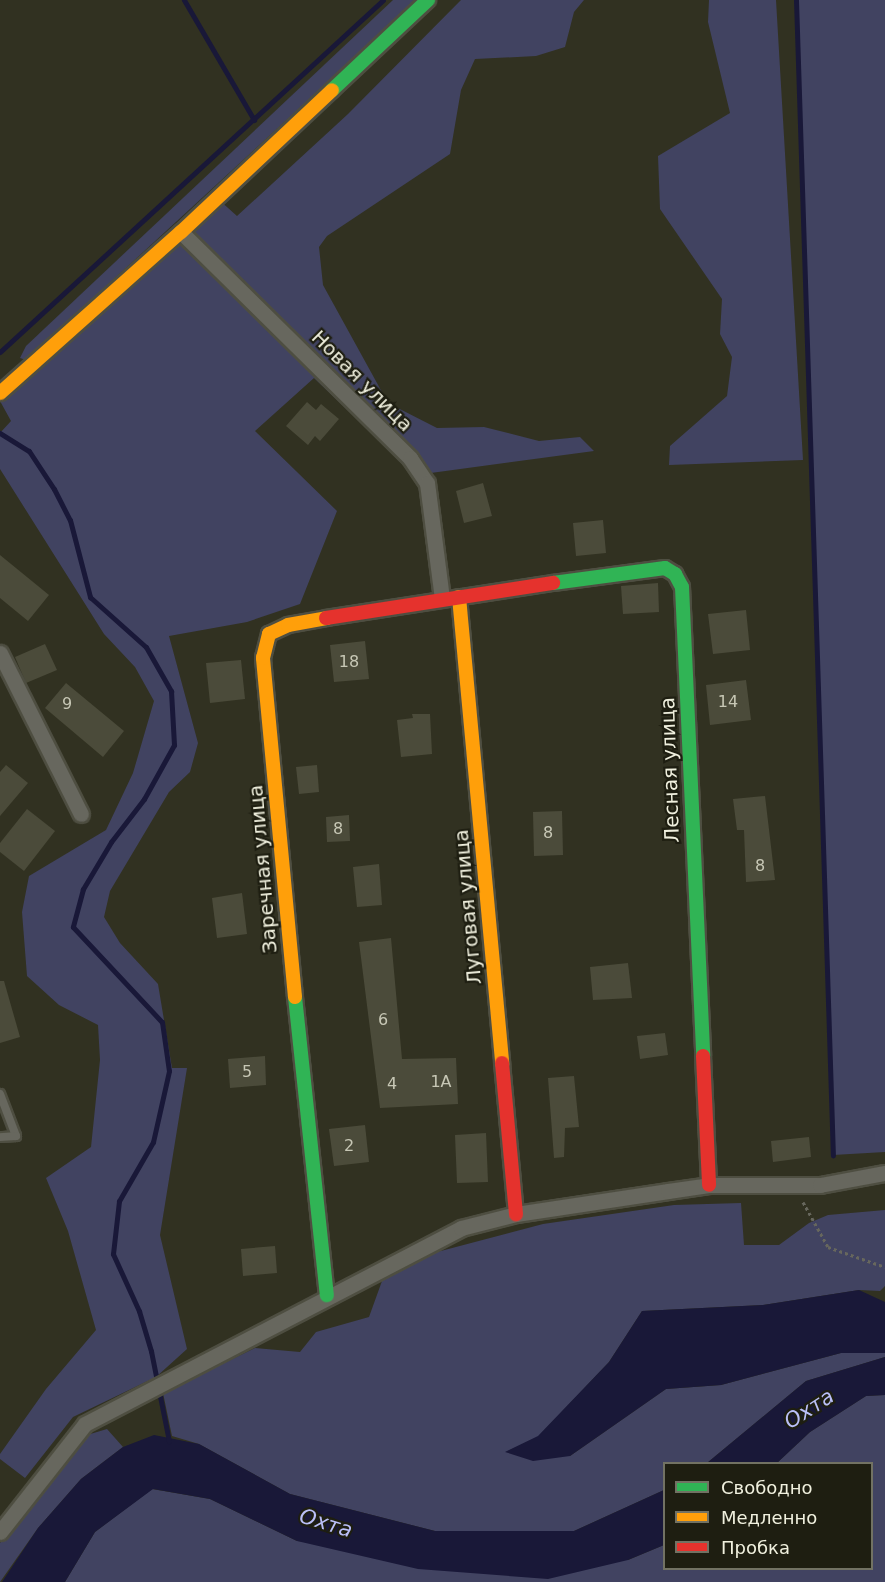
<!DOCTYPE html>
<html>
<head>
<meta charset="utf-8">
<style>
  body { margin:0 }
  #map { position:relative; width:885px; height:1582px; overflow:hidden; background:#313121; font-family:"DejaVu Sans",sans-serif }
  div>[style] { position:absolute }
  .green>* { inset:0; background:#414361 }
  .water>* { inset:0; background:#191838 }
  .stream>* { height:5px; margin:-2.5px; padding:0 2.5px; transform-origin:2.5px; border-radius:2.5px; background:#191838 }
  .building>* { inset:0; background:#4b4b3a }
  .path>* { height:3px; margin-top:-1.5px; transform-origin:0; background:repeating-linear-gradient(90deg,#67675d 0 3px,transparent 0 6px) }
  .roads { filter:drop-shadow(2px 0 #4e4e41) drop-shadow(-2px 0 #4e4e41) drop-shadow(0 2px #4e4e41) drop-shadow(0 -2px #4e4e41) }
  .lane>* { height:8px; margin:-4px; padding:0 4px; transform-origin:4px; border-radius:4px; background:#67675e }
  .street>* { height:15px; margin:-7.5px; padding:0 7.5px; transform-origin:7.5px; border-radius:7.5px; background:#67675e }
  .fast>* { height:14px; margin:-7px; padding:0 7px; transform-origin:7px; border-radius:7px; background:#30b455 }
  .slow>* { height:14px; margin:-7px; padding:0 7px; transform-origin:7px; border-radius:7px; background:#ff9f0a }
  .jam>* { height:14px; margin:-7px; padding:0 7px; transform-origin:7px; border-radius:7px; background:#e5322d }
  span { translate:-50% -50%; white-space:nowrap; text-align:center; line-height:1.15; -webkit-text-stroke:4.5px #1e1e11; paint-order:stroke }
  .number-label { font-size:16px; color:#c7c7b5 }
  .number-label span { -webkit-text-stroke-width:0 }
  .street-label { font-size:20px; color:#f0f0de }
  .water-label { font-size:21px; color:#babff7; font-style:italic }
  .legend { position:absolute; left:663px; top:1462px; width:210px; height:108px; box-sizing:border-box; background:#1e1e11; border:2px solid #727263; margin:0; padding:8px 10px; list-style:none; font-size:18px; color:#f0f0de }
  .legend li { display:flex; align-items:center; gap:12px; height:30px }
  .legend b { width:30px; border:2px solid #727263 }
</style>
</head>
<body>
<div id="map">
  <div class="green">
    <div style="clip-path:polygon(393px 0,417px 0,26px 360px,20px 358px,26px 346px)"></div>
    <div style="clip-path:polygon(461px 0,584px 0,574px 12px,565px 47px,536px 56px,475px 59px,461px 90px,450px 154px,327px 236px,319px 247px,323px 285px,388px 403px,437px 428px,484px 427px,539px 441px,580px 437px,594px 451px,416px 475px,314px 378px,255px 431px,337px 511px,300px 604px,247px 622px,169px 636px,198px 743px,190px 772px,169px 792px,110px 891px,104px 917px,120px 943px,158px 984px,172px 1068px,187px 1068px,160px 1235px,187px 1349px,156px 1377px,73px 1417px,25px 1478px,0 1459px,0 1454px,46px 1389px,96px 1330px,68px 1231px,46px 1178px,91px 1147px,100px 1060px,98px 1025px,59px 1005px,27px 976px,22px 912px,29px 876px,106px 830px,133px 773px,154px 701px,135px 667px,104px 634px,0 469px,0 433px,11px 421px,0 401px,218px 199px,237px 216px,348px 114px)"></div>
    <div style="clip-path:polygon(709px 0,776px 0,803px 460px,669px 465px,670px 446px,727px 396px,732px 357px,720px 334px,722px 299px,660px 209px,658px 156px,730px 113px,708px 22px)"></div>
    <div style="clip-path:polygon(796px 0,885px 0,885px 1152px,833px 1155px)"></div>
    <div style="clip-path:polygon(741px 1203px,744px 1245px,779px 1245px,809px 1223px,828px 1215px,885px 1210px,885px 1286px,880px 1291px,859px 1290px,763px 1305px,642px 1311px,609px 1362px,538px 1437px,506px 1452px,570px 1456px,666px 1389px,721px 1385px,841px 1353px,885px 1353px,885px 1357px,806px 1381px,707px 1463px,664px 1464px,664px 1490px,574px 1531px,435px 1531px,290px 1494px,199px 1444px,172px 1436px,163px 1393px,255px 1348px,300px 1352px,316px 1332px,369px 1317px,382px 1281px,437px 1252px,543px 1224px,674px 1205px)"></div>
    <div style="clip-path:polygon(885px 1395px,885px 1582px,65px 1582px,95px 1532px,152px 1489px,210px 1499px,297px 1541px,628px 1560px,664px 1545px,664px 1568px,872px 1568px,872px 1464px,777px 1463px,810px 1432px,866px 1396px)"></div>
    <div style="clip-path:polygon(107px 1429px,123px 1447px,81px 1479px,38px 1528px,0 1582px,0 1543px,87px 1435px)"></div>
  </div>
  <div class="water">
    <div style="clip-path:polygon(859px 1290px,885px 1302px,885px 1353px,841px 1353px,721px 1385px,666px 1389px,570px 1456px,533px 1461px,505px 1452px,538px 1436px,609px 1362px,642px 1311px,763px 1305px)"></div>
    <div style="clip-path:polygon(885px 1357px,885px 1395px,866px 1396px,810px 1432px,777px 1463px,707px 1463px,806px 1381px)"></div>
    <div style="clip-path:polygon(154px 1435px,199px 1444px,290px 1494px,435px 1531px,574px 1531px,664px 1490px,664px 1545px,628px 1560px,548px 1579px,418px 1569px,297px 1541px,210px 1499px,153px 1489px,95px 1532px,65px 1582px,2px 1582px,38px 1528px,81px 1479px,123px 1447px)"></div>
  </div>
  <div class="stream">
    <div style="left:184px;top:0;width:139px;rotate:59.7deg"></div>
    <div style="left:796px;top:0;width:1156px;rotate:88.17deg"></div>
    <div style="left:0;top:352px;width:520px;rotate:-42.58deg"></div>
    <div style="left:0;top:433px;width:34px;rotate:32deg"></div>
    <div style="left:29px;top:451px;width:45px;rotate:56.7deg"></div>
    <div style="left:54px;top:489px;width:35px;rotate:63deg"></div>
    <div style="left:70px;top:520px;width:80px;rotate:75.4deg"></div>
    <div style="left:90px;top:597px;width:75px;rotate:41.8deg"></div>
    <div style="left:146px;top:647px;width:51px;rotate:60.4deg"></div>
    <div style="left:171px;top:691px;width:54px;rotate:86.8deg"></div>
    <div style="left:174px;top:745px;width:62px;rotate:119.1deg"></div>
    <div style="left:144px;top:799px;width:54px;rotate:127.5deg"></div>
    <div style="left:111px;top:842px;width:55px;rotate:120.8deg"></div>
    <div style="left:83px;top:889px;width:39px;rotate:105deg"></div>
    <div style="left:73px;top:927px;width:130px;rotate:46.9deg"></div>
    <div style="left:162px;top:1022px;width:49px;rotate:81.9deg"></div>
    <div style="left:169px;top:1071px;width:73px;rotate:102.7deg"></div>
    <div style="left:153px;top:1142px;width:68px;rotate:120deg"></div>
    <div style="left:119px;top:1201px;width:53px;rotate:96.5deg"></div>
    <div style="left:113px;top:1254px;width:63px;rotate:65.5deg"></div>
    <div style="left:139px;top:1311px;width:42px;rotate:73.3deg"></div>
    <div style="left:151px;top:1351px;width:92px;rotate:78.7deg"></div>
  </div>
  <div class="building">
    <div style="clip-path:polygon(307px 402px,316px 410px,321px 404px,339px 419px,320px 441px,315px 436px,308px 445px,286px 426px)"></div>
    <div style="clip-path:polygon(483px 483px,492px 516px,464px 523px,456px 491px)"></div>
    <div style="clip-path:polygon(603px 520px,606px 553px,576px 556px,573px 523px)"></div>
    <div style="clip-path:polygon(0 555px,49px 595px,28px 621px,0 598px)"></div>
    <div style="clip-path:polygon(658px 583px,659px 612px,623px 614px,621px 586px)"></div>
    <div style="clip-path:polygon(746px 610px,750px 650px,713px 654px,708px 614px)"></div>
    <div style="clip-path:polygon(365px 641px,369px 679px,334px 682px,330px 645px)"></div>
    <div style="clip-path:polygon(45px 644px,57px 670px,26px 683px,15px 657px)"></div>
    <div style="clip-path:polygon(241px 660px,245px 699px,210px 703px,206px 663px)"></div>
    <div style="clip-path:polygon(746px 680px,751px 720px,710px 725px,706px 685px)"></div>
    <div style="clip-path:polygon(66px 683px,124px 731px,103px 757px,45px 708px)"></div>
    <div style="clip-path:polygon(412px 714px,430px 714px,432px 754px,401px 757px,397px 720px,413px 718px)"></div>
    <div style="clip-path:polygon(6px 765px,28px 783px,0 816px,0 772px)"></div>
    <div style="clip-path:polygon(317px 765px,319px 792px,299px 794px,296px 767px)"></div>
    <div style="clip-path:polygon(765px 796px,775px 880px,746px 882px,744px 830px,737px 830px,733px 799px)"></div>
    <div style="clip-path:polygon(27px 809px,55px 831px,24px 871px,0 852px,0 843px)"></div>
    <div style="clip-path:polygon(562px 811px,563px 855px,534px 856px,533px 812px)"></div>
    <div style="clip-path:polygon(349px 815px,350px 841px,327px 842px,326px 817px)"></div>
    <div style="clip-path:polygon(379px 864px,382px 905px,357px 907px,353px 867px)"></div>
    <div style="clip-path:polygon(242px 893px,247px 934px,217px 938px,212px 898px)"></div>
    <div style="clip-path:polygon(391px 938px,402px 1059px,456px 1058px,458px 1104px,380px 1108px,359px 942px)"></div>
    <div style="clip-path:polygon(628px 963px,632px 998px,593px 1000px,590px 967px)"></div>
    <div style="clip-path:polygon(0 981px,4px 981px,20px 1037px,0 1043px)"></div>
    <div style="clip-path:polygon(665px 1033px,668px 1055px,640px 1059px,637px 1036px)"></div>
    <div style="clip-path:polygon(265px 1056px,266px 1085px,230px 1088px,228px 1059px)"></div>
    <div style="clip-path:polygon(574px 1076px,579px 1127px,565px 1128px,564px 1157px,554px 1158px,548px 1078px)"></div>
    <div style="clip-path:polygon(365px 1125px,369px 1162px,334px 1166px,329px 1129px)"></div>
    <div style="clip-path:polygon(486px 1133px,488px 1182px,457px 1183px,455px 1135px)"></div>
    <div style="clip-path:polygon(809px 1137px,811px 1157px,773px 1162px,771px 1141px)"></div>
    <div style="clip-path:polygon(275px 1246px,277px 1273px,243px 1276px,241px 1249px)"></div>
  </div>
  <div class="path">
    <div style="left:803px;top:1202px;width:51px;rotate:60.9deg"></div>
    <div style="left:828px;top:1247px;width:60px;rotate:19.3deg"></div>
  </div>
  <div class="roads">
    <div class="lane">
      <div style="left:0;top:1094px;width:45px;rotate:69.1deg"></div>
      <div style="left:16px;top:1136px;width:16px;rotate:176deg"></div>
    </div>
    <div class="street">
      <div style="left:181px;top:232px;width:322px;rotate:44.6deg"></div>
      <div style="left:410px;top:458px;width:30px;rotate:56deg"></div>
      <div style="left:427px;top:483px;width:116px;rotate:82.6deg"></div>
      <div style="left:0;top:653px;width:180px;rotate:63.3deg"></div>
      <div style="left:0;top:1532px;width:137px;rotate:-51.8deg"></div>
      <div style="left:85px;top:1424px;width:424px;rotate:-27.5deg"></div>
      <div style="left:461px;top:1228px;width:57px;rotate:-14.3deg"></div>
      <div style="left:516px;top:1214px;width:154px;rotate:-8.6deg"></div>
      <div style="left:668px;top:1191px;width:41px;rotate:-8.3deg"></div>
      <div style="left:709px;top:1185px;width:111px"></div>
      <div style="left:820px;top:1185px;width:66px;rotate:-10.5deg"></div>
    </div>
    <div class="fast">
      <div style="left:332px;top:90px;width:132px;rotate:-43.2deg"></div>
      <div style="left:553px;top:583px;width:113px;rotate:-7.6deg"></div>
      <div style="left:665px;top:568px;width:12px;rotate:31deg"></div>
      <div style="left:675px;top:574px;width:15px;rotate:62deg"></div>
      <div style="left:682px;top:587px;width:469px;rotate:87.4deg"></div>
      <div style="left:295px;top:997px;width:300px;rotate:83.9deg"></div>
    </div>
    <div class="slow">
      <div style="left:0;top:393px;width:242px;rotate:-41.7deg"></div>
      <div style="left:181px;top:232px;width:207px;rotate:-43.2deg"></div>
      <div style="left:459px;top:597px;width:468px;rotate:84.7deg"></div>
      <div style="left:295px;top:997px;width:341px;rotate:-95.4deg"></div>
      <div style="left:263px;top:658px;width:25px;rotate:-76deg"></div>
      <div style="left:269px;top:634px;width:21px;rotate:-25deg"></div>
      <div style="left:288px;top:625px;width:39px;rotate:-10deg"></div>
    </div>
    <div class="jam">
      <div style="left:326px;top:618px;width:230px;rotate:-8.8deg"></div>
      <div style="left:703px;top:1056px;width:129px;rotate:87.3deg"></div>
      <div style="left:502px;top:1063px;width:152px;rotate:84.7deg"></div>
    </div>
  </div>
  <div class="number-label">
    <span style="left:349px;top:662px">18</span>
    <span style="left:728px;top:702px">14</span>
    <span style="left:67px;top:704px">9</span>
    <span style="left:338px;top:829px">8</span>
    <span style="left:548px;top:833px">8</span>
    <span style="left:760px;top:866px">8</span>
    <span style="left:383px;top:1020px">6</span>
    <span style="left:247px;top:1072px">5</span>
    <span style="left:441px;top:1082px">1А</span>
    <span style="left:392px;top:1084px">4</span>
    <span style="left:349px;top:1146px">2</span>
  </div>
  <div class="street-label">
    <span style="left:362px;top:381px;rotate:45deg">Новая улица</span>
    <span style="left:670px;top:770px;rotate:-92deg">Лесная улица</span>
    <span style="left:263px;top:869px;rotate:-95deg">Заречная улица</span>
    <span style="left:468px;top:907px;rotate:-95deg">Луговая улица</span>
  </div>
  <div class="water-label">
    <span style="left:809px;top:1409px;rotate:-33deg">Охта</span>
    <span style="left:326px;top:1523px;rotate:17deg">Охта</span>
  </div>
  <ul class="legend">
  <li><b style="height:8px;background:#30b455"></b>Свободно</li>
  <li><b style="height:8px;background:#ff9f0a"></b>Медленно</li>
  <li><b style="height:8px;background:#e5322d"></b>Пробка</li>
  </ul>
</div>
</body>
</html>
